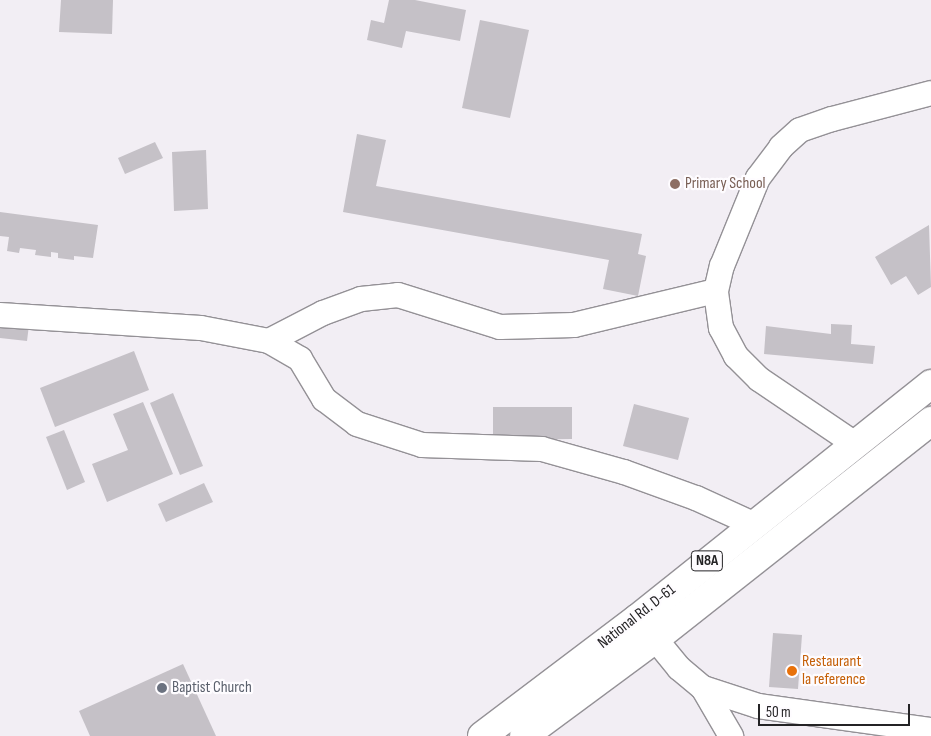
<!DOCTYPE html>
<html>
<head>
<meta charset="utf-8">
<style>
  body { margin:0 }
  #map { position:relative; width:931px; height:736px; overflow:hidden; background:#f2eef4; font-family:"Sofia Sans Condensed",sans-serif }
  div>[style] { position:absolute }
  .building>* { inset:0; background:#c5c1c7 }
  .roads { filter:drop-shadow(1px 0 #949196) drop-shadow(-1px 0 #949196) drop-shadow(0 1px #949196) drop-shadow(0 -1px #949196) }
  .street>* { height:24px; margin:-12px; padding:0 12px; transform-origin:12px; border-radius:12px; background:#fff }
  .highway>* { height:28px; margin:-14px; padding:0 14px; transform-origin:14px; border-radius:14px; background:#fff }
  .dots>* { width:14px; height:14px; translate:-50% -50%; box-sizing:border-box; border:2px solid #fefcff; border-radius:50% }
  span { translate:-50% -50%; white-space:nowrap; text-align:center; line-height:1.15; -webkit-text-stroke:4.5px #fefcff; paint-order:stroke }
  .shield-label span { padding:1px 4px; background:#fefcff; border:1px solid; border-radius:4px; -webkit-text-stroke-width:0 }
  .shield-label { font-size:15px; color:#242325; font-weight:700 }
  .education-label { font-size:16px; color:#785e54 }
  .left { translate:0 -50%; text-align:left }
  .street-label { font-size:16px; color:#242325 }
  .food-label { font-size:16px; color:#c56008 }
  .worship-label { font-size:16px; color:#5b616d }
  .scale { position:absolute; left:758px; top:704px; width:152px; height:22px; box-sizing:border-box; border:2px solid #242325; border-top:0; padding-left:6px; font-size:15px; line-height:18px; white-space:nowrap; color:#242325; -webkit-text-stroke:4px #fefcff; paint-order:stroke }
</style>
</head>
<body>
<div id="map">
  <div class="building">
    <div style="clip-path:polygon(61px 0,113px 0,112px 34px,59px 32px)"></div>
    <div style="clip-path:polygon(389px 0,415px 0,466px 10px,460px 41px,406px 31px,402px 48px,367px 40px,371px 20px,384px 23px)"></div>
    <div style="clip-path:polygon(480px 20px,529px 30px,510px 118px,462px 108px)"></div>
    <div style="clip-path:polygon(357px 134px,386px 140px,376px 186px,642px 234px,638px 254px,646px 256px,638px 296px,603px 289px,609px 260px,343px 212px)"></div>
    <div style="clip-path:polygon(155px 142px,163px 158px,125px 174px,118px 158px)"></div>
    <div style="clip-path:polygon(206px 150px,208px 209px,174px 211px,172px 152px)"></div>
    <div style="clip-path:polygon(0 212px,98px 225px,93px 258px,74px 256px,74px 260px,58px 258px,58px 253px,51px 252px,51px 257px,35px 255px,36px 250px,20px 248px,19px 253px,7px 251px,9px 237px,0 236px)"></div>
    <div style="clip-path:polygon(929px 225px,931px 287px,918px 295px,906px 276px,891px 285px,875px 257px)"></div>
    <div style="clip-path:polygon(0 322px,29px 325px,27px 341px,0 338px)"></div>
    <div style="clip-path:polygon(831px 324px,852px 325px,851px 344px,875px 346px,873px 364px,764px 354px,766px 326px,831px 334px)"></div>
    <div style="clip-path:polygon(134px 351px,149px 390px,55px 427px,40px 388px)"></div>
    <div style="clip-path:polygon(173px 393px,203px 466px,180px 475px,150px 403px)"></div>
    <div style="clip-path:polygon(143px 402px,173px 474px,107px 502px,92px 464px,128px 450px,113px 414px)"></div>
    <div style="clip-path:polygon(634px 404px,689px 418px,678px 460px,623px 446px)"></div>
    <div style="clip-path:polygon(493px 407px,572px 407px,572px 439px,493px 440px)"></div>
    <div style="clip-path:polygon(64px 430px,85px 482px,67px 490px,46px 437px)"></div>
    <div style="clip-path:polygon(204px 483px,213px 502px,166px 522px,158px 504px)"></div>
    <div style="clip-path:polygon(773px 633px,802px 635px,798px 689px,769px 687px)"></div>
    <div style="clip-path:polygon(183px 664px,216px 736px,90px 736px,79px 711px)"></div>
  </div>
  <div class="roads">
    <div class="street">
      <div style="left:0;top:315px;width:201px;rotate:3.7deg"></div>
      <div style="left:201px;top:328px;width:69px;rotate:10.8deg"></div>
      <div style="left:269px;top:341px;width:36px;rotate:30deg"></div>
      <div style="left:300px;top:359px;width:47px;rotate:59deg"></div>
      <div style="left:324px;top:399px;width:41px;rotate:37.1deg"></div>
      <div style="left:357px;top:424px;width:68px;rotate:17.9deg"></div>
      <div style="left:422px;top:445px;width:120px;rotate:1.9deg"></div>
      <div style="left:542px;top:449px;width:85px;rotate:15.7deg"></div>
      <div style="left:624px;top:472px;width:77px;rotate:19.9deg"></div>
      <div style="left:696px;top:498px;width:63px;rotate:24.5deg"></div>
      <div style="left:269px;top:341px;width:61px;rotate:-27.4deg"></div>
      <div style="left:323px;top:313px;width:40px;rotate:-20.2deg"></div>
      <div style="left:361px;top:299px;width:37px;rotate:-6deg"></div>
      <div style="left:398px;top:295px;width:107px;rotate:17.4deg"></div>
      <div style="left:500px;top:327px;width:74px;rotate:-1.5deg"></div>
      <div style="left:574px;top:325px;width:146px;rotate:-13.5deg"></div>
      <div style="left:855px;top:444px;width:116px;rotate:-145.9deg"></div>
      <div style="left:759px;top:379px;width:33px;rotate:-135deg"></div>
      <div style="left:736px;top:356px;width:32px;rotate:-118deg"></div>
      <div style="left:721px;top:328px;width:37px;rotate:-98deg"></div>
      <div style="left:716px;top:291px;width:26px;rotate:-77deg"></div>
      <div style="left:722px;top:266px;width:95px;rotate:-67.8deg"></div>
      <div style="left:758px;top:178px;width:39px;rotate:-53deg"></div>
      <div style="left:781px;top:147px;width:25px;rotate:-42deg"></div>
      <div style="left:800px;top:130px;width:34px;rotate:-19deg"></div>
      <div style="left:832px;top:119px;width:102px;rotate:-14.7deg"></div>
      <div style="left:643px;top:624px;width:57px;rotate:50.7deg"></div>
      <div style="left:679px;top:668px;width:31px;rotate:40deg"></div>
      <div style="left:703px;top:688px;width:58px;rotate:18.1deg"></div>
      <div style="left:758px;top:706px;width:175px;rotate:7.9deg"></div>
      <div style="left:703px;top:688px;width:56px;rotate:59.7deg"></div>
    </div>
    <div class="highway">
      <div style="left:482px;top:736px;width:196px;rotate:-37.1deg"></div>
      <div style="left:638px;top:618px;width:375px;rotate:-38.6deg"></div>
      <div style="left:524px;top:736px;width:163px;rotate:-36.5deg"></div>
      <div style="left:655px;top:639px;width:352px;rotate:-38.3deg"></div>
    </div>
  </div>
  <div class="dots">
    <div style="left:675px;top:184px;background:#8d6e63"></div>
    <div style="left:792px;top:671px;background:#e8710a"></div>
    <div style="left:162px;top:688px;background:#6b7280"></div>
  </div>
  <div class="shield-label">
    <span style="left:707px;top:561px">N8A</span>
  </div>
  <div class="education-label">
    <span class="left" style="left:685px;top:184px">Primary School</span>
  </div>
  <div class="street-label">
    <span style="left:637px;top:617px;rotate:-38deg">National Rd. D-61</span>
  </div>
  <div class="food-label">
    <span class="left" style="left:802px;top:671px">Restaurant<br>la reference</span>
  </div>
  <div class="worship-label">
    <span class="left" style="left:172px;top:688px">Baptist Church</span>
  </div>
  <div class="scale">50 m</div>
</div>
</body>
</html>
